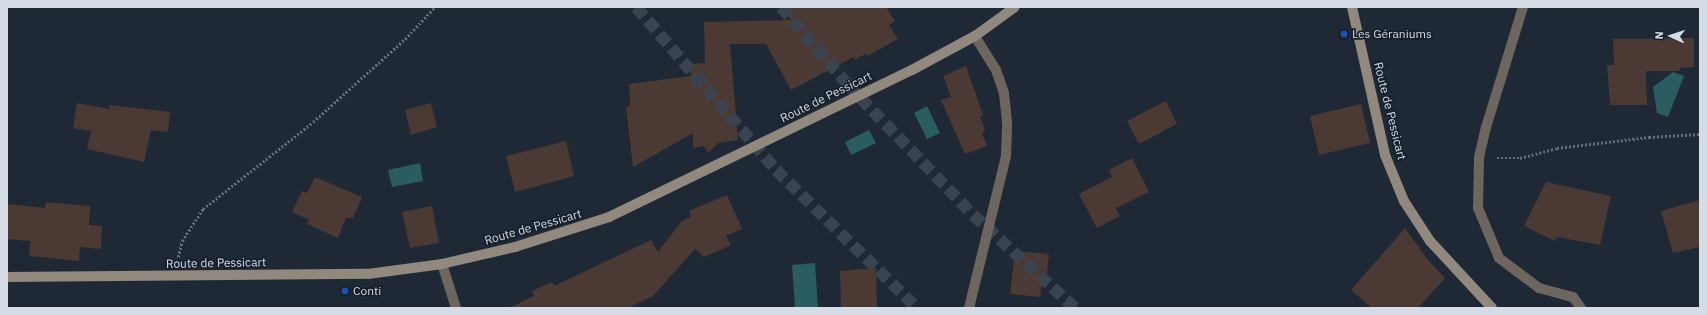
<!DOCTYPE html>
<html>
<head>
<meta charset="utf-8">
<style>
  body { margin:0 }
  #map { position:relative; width:1707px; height:315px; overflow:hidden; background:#1f2936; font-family:"IBM Plex Sans",sans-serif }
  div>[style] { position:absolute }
  .water>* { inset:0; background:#295d61 }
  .building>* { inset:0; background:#4b3933 }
  .highway-tunnel>* { height:12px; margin-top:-6px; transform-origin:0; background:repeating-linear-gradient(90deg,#3a4450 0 12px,transparent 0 18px) }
  .path>* { height:2.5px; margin-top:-1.25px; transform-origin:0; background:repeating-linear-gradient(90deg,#656e79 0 2px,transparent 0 4px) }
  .lane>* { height:10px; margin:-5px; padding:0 5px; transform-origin:5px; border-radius:5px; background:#6c665f }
  .street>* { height:10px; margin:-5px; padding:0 5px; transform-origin:5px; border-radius:5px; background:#6c665f }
  .secondary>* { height:10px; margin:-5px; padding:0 5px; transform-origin:5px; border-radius:5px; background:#91897e }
  .dots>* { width:11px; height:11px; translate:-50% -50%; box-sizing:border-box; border:2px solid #16202c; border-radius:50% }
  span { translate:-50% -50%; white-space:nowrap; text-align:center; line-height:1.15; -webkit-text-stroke:3.5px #16202c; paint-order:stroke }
  .poi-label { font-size:12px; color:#d6dce5 }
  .left { translate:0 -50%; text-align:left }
  .street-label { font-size:12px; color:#d6dce5 }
  .frame { position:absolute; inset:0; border:8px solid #d6dce5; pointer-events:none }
  .north { position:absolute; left:1651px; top:16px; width:40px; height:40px; -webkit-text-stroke:3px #16202c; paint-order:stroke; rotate:273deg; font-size:11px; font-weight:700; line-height:16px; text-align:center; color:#d6dce5 }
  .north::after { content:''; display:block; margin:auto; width:14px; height:18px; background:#d6dce5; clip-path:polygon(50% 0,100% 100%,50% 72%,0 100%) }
</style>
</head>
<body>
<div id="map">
  <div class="water">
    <div style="clip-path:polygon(1673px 72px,1684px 76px,1668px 117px,1657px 113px,1653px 87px)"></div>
    <div style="clip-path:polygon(927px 106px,940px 133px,927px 139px,914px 113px)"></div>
    <div style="clip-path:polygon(869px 130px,876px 143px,851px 155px,845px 142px)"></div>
    <div style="clip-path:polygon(420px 163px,423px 181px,392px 187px,388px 170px)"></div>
    <div style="clip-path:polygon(815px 263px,818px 308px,795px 308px,792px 265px)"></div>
  </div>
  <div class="building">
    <div style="clip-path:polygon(785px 7px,886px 7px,895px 21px,889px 25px,898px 39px,867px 56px,865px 54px,855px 60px,854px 57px,791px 90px,766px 44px,730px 44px,738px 140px,718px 143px,708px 153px,704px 146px,693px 148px,693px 133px,633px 167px,626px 107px,630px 106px,629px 84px,691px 76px,690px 64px,705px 63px,704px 22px,790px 20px)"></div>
    <div style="clip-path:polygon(1694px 38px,1694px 67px,1679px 68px,1680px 71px,1646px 71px,1647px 105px,1610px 105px,1607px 65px,1614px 65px,1613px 39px)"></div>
    <div style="clip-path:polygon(966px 66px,983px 115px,980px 116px,985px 131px,982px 133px,987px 146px,965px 154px,941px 100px,951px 97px,943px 76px)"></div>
    <div style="clip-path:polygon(1166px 101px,1177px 124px,1139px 144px,1127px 121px)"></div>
    <div style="clip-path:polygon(77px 103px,109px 109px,110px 105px,170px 112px,168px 132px,151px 130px,144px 162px,87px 149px,91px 131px,73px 128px)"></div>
    <div style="clip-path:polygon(431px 103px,437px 127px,411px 135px,405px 110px)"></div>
    <div style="clip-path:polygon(1361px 104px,1370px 143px,1319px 155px,1310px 116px)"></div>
    <div style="clip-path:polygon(566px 141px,574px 176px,515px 192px,506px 156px)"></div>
    <div style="clip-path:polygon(1132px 158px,1149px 192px,1116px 208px,1120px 216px,1097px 228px,1079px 194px,1112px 177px,1109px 170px)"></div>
    <div style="clip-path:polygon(315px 177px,362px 197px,353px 218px,346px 218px,338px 238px,307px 224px,309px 220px,292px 212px,302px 191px,307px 193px)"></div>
    <div style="clip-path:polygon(1546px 182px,1611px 196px,1600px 245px,1557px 237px,1555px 241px,1524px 226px)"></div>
    <div style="clip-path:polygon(727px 195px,742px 229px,726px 236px,731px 245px,704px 257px,695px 249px,653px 296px,628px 308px,509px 308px,534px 296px,532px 291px,552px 282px,554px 286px,651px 240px,658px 252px,682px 221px,691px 217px,689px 211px)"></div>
    <div style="clip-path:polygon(1700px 200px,1700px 247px,1673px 253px,1661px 211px)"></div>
    <div style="clip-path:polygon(46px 202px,90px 206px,89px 225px,102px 226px,101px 249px,80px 247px,79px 261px,29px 256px,30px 241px,7px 239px,7px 204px,45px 208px)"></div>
    <div style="clip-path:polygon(432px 206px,439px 243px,410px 248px,402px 212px)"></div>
    <div style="clip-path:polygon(1405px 228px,1427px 259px,1445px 278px,1418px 308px,1372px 308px,1351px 290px)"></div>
    <div style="clip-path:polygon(1015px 251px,1049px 254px,1047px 274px,1043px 273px,1040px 297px,1010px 294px)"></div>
    <div style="clip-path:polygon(876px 268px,877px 308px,841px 308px,840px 271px)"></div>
  </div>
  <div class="highway-tunnel">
    <div style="left:636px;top:7px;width:215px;rotate:49.3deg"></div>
    <div style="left:776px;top:170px;width:197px;rotate:44.4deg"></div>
    <div style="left:781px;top:7px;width:103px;rotate:49.3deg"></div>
    <div style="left:848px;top:85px;width:180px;rotate:46.1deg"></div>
    <div style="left:973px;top:215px;width:138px;rotate:42.4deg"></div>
  </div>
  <div class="path">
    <div style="left:1497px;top:158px;width:23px"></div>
    <div style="left:1520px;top:158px;width:38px;rotate:-15deg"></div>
    <div style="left:1557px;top:148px;width:93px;rotate:-6.8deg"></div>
    <div style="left:1649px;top:137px;width:51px;rotate:-3.4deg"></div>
    <div style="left:178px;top:257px;width:16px;rotate:-76deg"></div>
    <div style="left:182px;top:241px;width:38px;rotate:-57deg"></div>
    <div style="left:203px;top:209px;width:140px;rotate:-38.3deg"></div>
    <div style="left:313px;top:122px;width:124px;rotate:-42.1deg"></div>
    <div style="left:405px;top:39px;width:44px;rotate:-46.8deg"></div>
  </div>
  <div class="lane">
    <div style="left:442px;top:264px;width:46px;rotate:72.3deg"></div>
    <div style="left:969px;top:308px;width:156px;rotate:-76.3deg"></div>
    <div style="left:1006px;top:156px;width:34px;rotate:-88deg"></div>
    <div style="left:1007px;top:122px;width:29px;rotate:-96deg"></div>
    <div style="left:1004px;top:93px;width:24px;rotate:-109deg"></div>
    <div style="left:996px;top:70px;width:40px;rotate:-122deg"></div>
  </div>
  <div class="street">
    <div style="left:1523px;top:7px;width:126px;rotate:107.1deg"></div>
    <div style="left:1486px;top:127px;width:32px;rotate:103deg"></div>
    <div style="left:1479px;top:158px;width:50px;rotate:91.1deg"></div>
    <div style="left:1478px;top:208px;width:54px;rotate:67.2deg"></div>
    <div style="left:1499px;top:258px;width:50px;rotate:36.9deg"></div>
    <div style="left:1539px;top:288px;width:35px;rotate:15deg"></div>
    <div style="left:1573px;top:297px;width:14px;rotate:54deg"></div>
  </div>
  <div class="secondary">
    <div style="left:1352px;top:7px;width:152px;rotate:77.4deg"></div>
    <div style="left:1385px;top:155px;width:50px;rotate:67.6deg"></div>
    <div style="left:1404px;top:201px;width:48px;rotate:57deg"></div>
    <div style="left:1430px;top:241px;width:91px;rotate:47.2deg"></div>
    <div style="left:7px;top:277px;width:361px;rotate:-0.5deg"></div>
    <div style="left:368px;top:274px;width:75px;rotate:-7.7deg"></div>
    <div style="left:442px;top:264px;width:75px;rotate:-13.1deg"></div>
    <div style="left:515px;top:247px;width:99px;rotate:-17.7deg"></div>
    <div style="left:609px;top:217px;width:337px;rotate:-25.9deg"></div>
    <div style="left:912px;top:70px;width:72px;rotate:-28.4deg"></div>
    <div style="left:975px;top:36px;width:49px;rotate:-35.9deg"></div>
  </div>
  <div class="dots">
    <div style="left:1344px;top:34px;background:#1a4fb4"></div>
    <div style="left:345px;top:291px;background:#1a4fb4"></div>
  </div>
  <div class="poi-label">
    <span class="left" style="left:1352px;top:34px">Les Géraniums</span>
    <span class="left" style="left:353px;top:291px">Conti</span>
  </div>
  <div class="street-label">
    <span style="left:826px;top:97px;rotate:-26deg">Route de Pessicart</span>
    <span style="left:1390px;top:111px;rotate:76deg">Route de Pessicart</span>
    <span style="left:533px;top:227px;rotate:-16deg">Route de Pessicart</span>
    <span style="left:216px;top:263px;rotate:-1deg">Route de Pessicart</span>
  </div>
  <div class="frame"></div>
  <div class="north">N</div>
</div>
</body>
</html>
